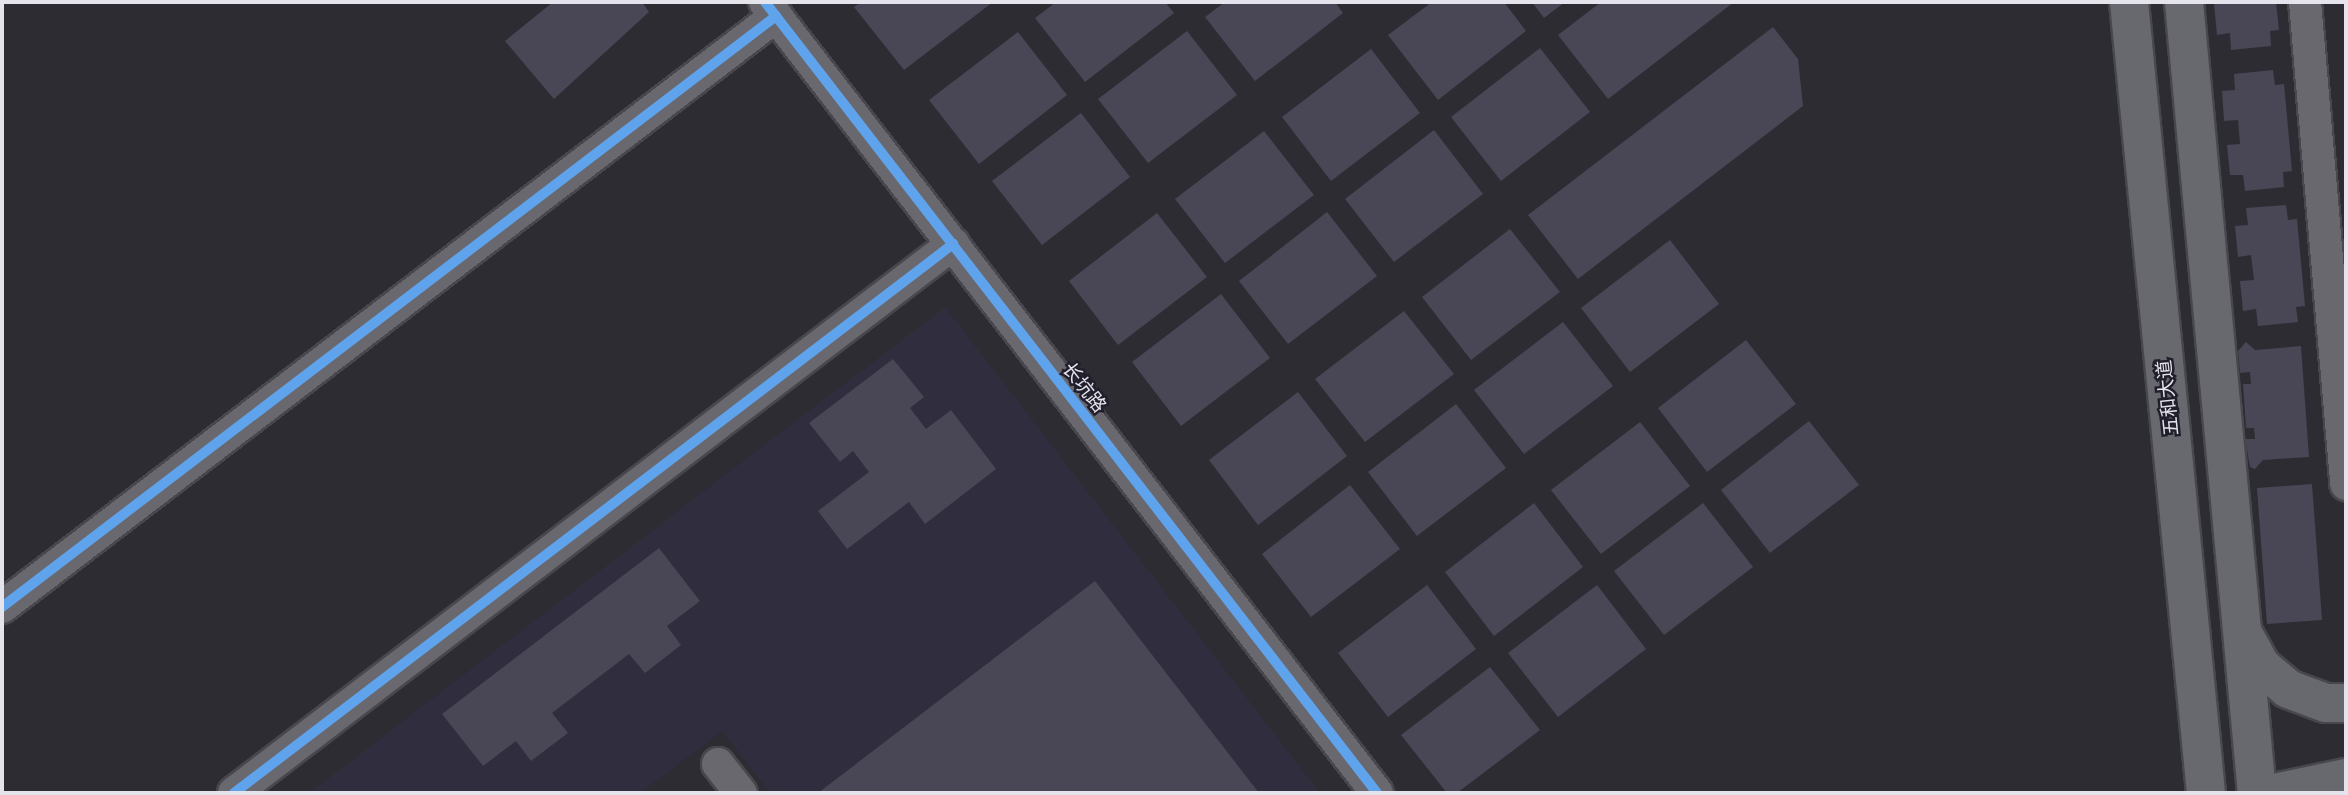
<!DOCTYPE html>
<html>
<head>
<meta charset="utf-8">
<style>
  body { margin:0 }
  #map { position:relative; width:2348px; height:795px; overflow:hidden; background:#2d2c33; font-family:Lato,"Noto Sans SC",sans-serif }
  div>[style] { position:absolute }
  .built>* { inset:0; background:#302d3e }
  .building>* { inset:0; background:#494656 }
  .roads { filter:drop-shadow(2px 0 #47474d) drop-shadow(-2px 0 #47474d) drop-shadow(0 2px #47474d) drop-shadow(0 -2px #47474d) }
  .street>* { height:32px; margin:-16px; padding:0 16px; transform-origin:16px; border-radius:16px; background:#68686e }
  .primary>* { height:38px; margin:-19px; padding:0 19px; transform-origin:19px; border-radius:19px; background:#68686f }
  .cycleway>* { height:10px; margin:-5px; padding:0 5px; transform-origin:5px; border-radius:5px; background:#60a3ed }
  span { translate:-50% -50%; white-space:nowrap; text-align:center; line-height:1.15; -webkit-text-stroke:5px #211f2c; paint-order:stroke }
  .street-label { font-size:19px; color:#e5e4ed }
  .frame { position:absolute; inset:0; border:4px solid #e5e4ed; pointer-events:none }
</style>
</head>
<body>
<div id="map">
  <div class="built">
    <div style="clip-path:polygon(945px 307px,1320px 793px,770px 793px,722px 731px,640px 793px,309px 793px)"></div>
  </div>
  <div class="building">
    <div style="clip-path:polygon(553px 2px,642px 2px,649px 12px,554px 99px,505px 41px)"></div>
    <div style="clip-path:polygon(861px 2px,993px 2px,904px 70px,854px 7px)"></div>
    <div style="clip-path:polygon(1056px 2px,1165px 2px,1174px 13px,1085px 82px,1035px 18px)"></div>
    <div style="clip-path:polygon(1225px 2px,1335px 2px,1343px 13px,1255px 81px,1205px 17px)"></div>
    <div style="clip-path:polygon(1432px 2px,1504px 2px,1526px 31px,1438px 100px,1388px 35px)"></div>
    <div style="clip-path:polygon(1532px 2px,1565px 2px,1544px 18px)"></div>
    <div style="clip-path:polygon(1601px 2px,1734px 2px,1608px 99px,1558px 35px)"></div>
    <div style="clip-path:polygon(2227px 2px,2276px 2px,2279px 30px,2270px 31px,2271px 46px,2231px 50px,2230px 33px,2217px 35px,2214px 4px)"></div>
    <div style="clip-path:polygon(1773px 27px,1798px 59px,1803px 106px,1578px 279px,1528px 215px)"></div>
    <div style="clip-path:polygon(1187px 31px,1237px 95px,1148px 163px,1098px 99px)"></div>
    <div style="clip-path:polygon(1018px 32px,1067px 95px,979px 164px,929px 100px)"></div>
    <div style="clip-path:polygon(1540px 48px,1590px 112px,1501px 181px,1451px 117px)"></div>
    <div style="clip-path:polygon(1371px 49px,1420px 113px,1331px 181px,1282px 117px)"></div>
    <div style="clip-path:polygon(2273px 70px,2275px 85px,2284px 84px,2292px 171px,2283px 172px,2284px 187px,2245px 191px,2243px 175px,2230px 175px,2227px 145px,2240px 144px,2238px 120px,2224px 121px,2222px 91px,2235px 90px,2234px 74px)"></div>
    <div style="clip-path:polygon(1081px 113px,1130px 177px,1042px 245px,992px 181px)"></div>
    <div style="clip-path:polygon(1434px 130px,1483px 194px,1394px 262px,1345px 199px)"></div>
    <div style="clip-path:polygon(1264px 131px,1314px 195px,1225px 263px,1175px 199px)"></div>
    <div style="clip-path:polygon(2286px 205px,2288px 220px,2297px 219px,2305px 306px,2296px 307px,2298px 322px,2258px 326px,2256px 309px,2243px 311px,2240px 281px,2254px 280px,2251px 255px,2238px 257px,2235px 226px,2248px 225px,2246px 208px)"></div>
    <div style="clip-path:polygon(1327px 212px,1377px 276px,1288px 344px,1239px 281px)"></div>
    <div style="clip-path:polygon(1157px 213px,1207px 277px,1118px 345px,1069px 281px)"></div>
    <div style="clip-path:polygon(1510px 229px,1560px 292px,1471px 360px,1422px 297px)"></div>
    <div style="clip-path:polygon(1670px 240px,1719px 304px,1630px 372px,1581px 308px)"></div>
    <div style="clip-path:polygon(1221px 294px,1270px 358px,1181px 426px,1132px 362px)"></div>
    <div style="clip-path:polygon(1404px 311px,1454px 374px,1365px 442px,1315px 379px)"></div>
    <div style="clip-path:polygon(1563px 322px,1613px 386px,1524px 454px,1474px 390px)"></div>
    <div style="clip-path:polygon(1746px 340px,1796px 404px,1707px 472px,1658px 408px)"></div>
    <div style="clip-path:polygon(2246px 342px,2255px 350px,2301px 346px,2309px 457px,2263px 460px,2255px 469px,2250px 467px,2245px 439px,2255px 439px,2254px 428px,2246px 428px,2243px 384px,2251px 384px,2250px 372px,2240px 373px,2238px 351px)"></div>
    <div style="clip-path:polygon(893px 359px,924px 397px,910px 408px,926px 429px,951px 410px,996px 469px,925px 524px,909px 502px,847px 549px,818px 511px,869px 472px,853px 451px,840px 462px,809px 423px)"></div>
    <div style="clip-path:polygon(1298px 392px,1347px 456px,1258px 525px,1209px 460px)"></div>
    <div style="clip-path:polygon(1456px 404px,1506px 468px,1417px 536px,1368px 472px)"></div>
    <div style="clip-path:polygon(1809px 421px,1859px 485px,1770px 553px,1721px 490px)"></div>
    <div style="clip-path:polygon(1640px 422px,1690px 486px,1601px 554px,1551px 490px)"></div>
    <div style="clip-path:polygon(2312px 484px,2322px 620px,2267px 624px,2257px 488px)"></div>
    <div style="clip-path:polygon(1350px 485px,1400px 549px,1311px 617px,1262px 554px)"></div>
    <div style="clip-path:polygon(1534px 503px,1583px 567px,1494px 636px,1445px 572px)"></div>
    <div style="clip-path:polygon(1703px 503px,1753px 567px,1664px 635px,1614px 571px)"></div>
    <div style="clip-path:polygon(659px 548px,700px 601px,667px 626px,681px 645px,645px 673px,629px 654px,552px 713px,568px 733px,531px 761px,516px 741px,483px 766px,442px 714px)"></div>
    <div style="clip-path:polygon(1095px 581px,1259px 793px,818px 793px)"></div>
    <div style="clip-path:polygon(1427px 585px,1476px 649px,1388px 717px,1338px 653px)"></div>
    <div style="clip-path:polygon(1597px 585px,1646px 649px,1558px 717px,1508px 653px)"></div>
    <div style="clip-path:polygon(1490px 667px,1540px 730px,1457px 793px,1447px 793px,1401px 735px)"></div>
  </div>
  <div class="roads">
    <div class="street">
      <div style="left:765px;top:2px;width:1000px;rotate:52.27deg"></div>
      <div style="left:2305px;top:2px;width:484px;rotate:85.1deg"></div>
      <div style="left:2px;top:607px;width:974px;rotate:-37.36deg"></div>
      <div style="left:718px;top:764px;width:37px;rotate:52deg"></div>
      <div style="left:234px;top:793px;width:905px;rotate:-37.36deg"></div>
    </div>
    <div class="primary">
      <div style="left:2129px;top:2px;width:795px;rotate:84.44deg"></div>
      <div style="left:2184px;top:2px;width:794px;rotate:84.73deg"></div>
      <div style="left:2244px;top:635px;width:35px;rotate:61deg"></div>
      <div style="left:2261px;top:666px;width:35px;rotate:40deg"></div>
      <div style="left:2288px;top:689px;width:40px;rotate:20.2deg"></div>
      <div style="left:2326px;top:703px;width:20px"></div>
      <div style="left:2274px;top:793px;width:74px;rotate:-11.8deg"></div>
    </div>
  </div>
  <div class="cycleway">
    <div style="left:765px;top:2px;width:1000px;rotate:52.27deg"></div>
    <div style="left:2px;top:607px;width:974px;rotate:-37.36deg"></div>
    <div style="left:234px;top:793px;width:905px;rotate:-37.36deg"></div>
  </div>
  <div class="street-label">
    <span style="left:1085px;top:387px;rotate:52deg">长坑路</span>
    <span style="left:2167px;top:398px;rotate:-96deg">五和大道</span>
  </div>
  <div class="frame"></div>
</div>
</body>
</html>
